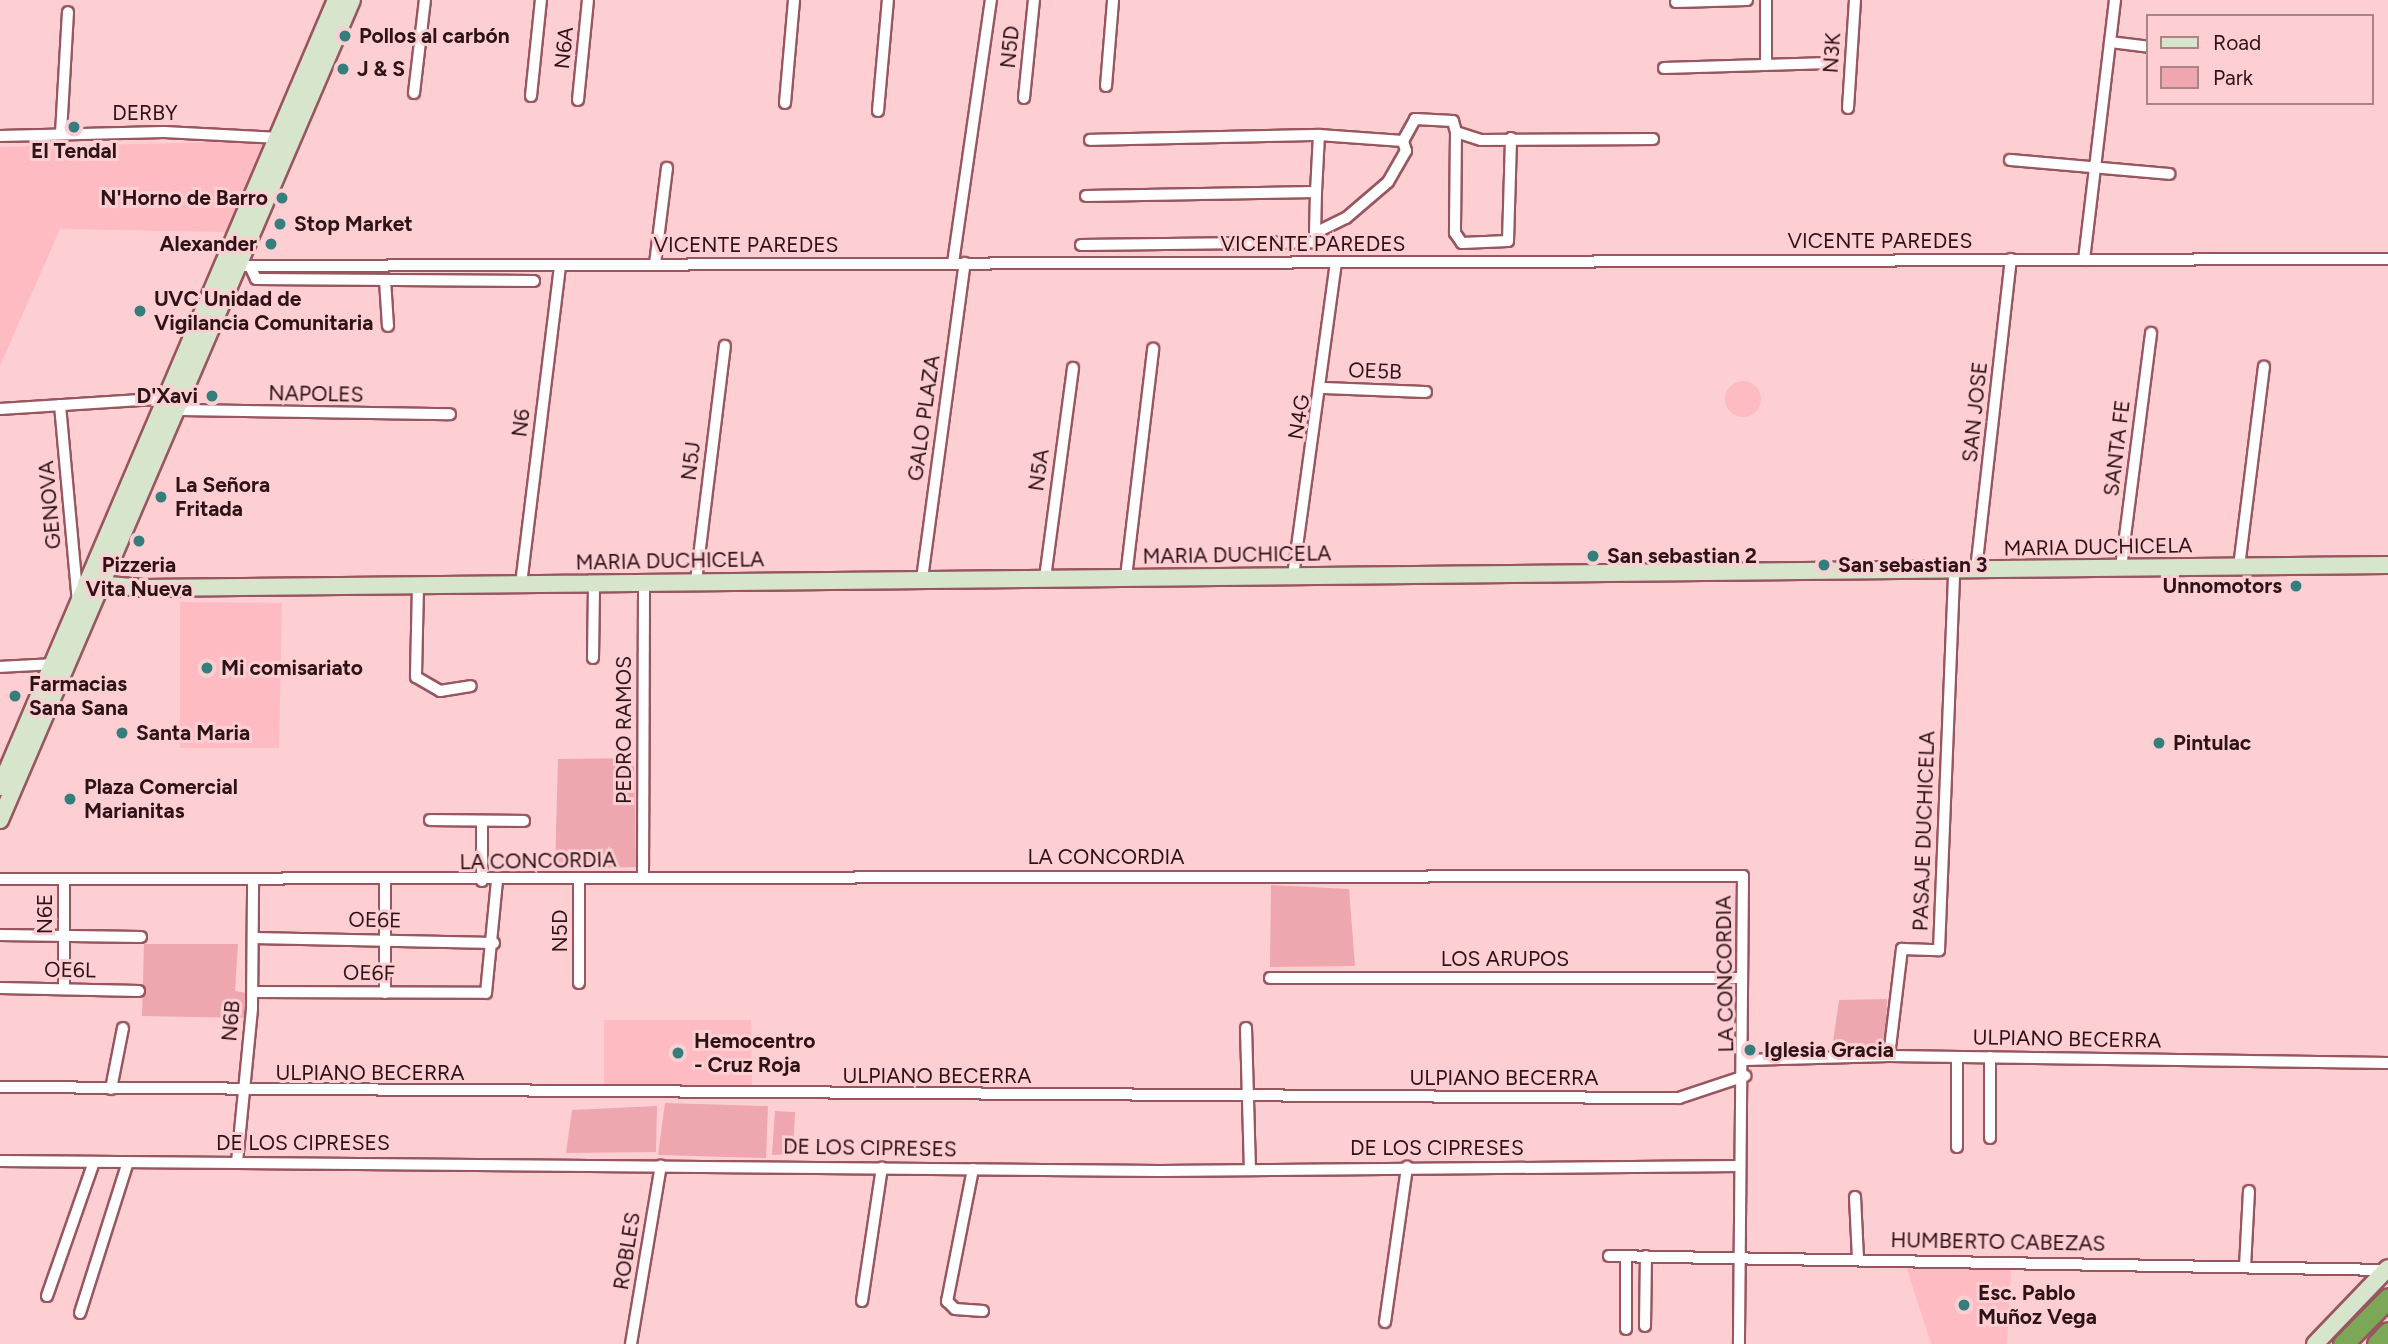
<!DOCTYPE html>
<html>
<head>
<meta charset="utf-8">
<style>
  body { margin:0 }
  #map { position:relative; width:2388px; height:1344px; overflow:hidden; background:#fdcfd3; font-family:Figtree,sans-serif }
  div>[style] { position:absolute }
  .built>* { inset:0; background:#febbc2 }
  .round { border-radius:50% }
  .green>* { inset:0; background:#eea7ae }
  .roads { filter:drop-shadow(2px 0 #98565f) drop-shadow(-2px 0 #98565f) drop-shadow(0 2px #98565f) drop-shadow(0 -2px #98565f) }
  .street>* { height:10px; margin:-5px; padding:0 5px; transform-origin:5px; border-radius:5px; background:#fff }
  .secondary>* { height:16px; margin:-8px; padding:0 8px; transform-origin:8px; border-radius:8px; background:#d8e5cd }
  .highway>* { height:19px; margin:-9.5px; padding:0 9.5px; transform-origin:9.5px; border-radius:9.5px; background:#7ca757 }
  .dots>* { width:19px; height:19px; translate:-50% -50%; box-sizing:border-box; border:4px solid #fdcfd3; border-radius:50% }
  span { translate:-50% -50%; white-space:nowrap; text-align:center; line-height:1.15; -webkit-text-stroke:6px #fdcfd3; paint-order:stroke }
  .poi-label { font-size:21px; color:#2d1216; font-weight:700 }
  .left { translate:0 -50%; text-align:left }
  .right { translate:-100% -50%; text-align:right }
  .street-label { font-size:21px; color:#2d1216 }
  .legend { position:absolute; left:2146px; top:14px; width:228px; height:91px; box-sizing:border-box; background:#fdcfd3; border:2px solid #aa8387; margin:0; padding:9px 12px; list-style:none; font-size:21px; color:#2d1216 }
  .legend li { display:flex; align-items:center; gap:14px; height:35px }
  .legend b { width:35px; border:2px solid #aa8387 }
</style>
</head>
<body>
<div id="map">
  <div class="built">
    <div style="clip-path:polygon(266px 141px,229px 232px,60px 229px,0 366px,0 147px)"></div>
    <div class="round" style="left:1725px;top:381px;width:36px;height:36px"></div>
    <div style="clip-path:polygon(180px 602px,282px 603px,279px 748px,180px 748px)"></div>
    <div style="clip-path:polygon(604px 1020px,751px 1020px,752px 1087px,604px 1087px)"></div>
    <div style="clip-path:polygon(1906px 1266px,2011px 1267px,2007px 1344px,1931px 1344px)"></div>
  </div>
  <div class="green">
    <div style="clip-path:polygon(634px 758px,636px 867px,555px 869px,558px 759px)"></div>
    <div style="clip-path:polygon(1271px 885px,1349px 889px,1355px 966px,1270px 967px)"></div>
    <div style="clip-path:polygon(144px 944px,238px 944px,235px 991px,247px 993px,246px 1018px,142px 1016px)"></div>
    <div style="clip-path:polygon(1887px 999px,1885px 1055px,1831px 1056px,1839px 1000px)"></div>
    <div style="clip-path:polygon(665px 1103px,768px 1106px,766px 1158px,658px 1155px)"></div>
    <div style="clip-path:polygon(657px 1106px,656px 1152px,566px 1153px,572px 1110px)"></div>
    <div style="clip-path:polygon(775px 1111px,795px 1112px,793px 1154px,772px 1155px)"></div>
  </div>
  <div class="roads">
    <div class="street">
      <div style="left:1676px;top:2px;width:71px;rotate:-1.6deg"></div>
      <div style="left:2110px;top:42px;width:38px;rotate:7deg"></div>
      <div style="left:1766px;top:65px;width:65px;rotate:-90deg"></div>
      <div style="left:1664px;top:68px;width:166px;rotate:-1.7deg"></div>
      <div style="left:1106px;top:86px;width:86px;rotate:-85.3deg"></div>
      <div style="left:414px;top:93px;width:94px;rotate:-83.3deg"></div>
      <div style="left:531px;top:96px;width:97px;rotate:-84.1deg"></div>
      <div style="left:1024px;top:98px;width:99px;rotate:-84.2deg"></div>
      <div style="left:578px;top:100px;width:100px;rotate:-84.3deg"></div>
      <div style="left:785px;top:103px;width:103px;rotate:-85deg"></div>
      <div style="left:1848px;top:108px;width:108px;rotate:-86.3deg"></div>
      <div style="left:878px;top:111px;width:111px;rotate:-84.9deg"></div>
      <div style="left:1456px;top:132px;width:101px;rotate:90.6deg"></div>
      <div style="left:1455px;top:233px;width:12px;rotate:55deg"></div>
      <div style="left:1462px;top:243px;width:46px;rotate:-2.5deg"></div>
      <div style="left:1508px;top:241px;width:103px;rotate:-88.3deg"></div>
      <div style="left:61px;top:133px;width:121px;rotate:-86.7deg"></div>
      <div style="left:0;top:136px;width:164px;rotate:-1.4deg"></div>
      <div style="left:164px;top:132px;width:116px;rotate:3deg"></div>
      <div style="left:1090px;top:140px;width:229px;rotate:-1.3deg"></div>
      <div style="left:2010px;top:160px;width:160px;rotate:5deg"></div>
      <div style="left:1316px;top:192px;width:41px;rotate:91.4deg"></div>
      <div style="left:1315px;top:233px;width:34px;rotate:-26deg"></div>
      <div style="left:1346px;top:218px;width:55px;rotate:-40.6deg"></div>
      <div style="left:1388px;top:182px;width:36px;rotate:-60deg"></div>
      <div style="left:1406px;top:151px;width:10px;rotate:-107deg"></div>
      <div style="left:1086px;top:196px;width:230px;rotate:-1deg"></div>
      <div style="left:1316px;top:192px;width:57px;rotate:-87deg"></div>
      <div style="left:1319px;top:135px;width:84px;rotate:4.1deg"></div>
      <div style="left:1403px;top:141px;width:25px;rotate:-61deg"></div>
      <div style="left:1415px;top:119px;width:38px;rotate:3deg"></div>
      <div style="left:1453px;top:121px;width:11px;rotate:75deg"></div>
      <div style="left:1456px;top:132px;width:26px;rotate:18deg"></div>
      <div style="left:1481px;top:140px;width:172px;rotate:-0.3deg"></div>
      <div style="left:1081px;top:245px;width:233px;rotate:-0.7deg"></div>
      <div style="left:2084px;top:260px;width:262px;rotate:-83.2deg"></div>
      <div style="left:953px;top:263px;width:266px;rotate:-81.8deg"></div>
      <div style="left:655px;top:264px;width:97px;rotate:-82.9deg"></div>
      <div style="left:238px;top:266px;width:2150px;rotate:-0.19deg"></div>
      <div style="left:250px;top:266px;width:14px;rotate:65deg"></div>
      <div style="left:256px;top:279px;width:278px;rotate:0.4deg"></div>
      <div style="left:385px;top:280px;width:46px;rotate:86.3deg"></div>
      <div style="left:1323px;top:388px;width:103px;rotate:2.2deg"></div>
      <div style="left:60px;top:405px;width:197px;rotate:84.8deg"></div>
      <div style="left:0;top:409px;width:168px;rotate:-3.7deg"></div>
      <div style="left:181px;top:410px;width:269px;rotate:0.9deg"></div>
      <div style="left:2239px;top:567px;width:202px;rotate:-82.9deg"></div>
      <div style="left:2121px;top:568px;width:237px;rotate:-82.7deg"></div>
      <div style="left:1976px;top:570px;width:313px;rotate:-83.6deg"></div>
      <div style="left:1293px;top:576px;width:315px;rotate:-82.2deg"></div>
      <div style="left:1126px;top:577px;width:230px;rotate:-83.2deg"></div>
      <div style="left:1045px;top:578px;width:212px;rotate:-82.4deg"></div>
      <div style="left:922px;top:579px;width:319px;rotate:-82.3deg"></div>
      <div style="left:696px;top:581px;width:237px;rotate:-83deg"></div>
      <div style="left:521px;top:584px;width:320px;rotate:-83deg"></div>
      <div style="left:418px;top:586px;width:91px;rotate:91.3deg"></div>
      <div style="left:416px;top:677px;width:28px;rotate:30deg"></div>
      <div style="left:440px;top:691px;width:31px;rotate:-9deg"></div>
      <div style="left:593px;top:658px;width:75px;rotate:-89.2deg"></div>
      <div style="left:0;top:667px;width:55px;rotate:-3.1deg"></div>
      <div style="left:430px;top:820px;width:94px;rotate:0.6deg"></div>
      <div style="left:643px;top:878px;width:296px;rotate:-89.8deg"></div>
      <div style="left:0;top:879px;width:1743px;rotate:-0.1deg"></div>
      <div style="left:1743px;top:876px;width:468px;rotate:90.5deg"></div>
      <div style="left:64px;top:881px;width:108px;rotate:90deg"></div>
      <div style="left:482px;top:881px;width:60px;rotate:-90deg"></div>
      <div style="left:0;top:935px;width:141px;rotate:0.8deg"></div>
      <div style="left:254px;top:938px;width:240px;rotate:1.2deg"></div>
      <div style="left:1270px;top:978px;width:471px"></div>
      <div style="left:579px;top:983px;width:103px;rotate:-90deg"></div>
      <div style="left:0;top:988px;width:139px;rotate:1.2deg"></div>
      <div style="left:253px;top:992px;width:233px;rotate:0.2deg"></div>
      <div style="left:486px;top:993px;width:113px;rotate:-84.4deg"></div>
      <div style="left:385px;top:993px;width:111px;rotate:-90deg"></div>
      <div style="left:1246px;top:1028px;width:140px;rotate:88.4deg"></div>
      <div style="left:1889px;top:1056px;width:108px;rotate:-83.1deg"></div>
      <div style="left:1902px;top:949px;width:37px;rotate:2deg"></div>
      <div style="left:1939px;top:950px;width:380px;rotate:-87.7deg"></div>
      <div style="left:1990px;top:1057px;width:81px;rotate:90deg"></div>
      <div style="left:1745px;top:1060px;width:144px;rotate:-1.6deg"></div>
      <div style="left:1889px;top:1056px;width:499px;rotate:0.8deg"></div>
      <div style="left:0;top:1087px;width:1679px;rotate:0.38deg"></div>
      <div style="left:1679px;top:1098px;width:70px;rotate:-18.4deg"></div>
      <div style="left:111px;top:1089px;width:62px;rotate:-78.9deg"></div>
      <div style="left:1957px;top:1147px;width:90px;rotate:-90deg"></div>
      <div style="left:0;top:1161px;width:1160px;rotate:0.49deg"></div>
      <div style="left:1160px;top:1171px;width:580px;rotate:-0.49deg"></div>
      <div style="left:237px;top:1162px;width:155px;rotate:-84.4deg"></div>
      <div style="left:252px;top:1008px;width:126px;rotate:-89.5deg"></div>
      <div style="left:973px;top:1169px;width:135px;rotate:101.1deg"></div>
      <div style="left:947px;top:1301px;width:11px;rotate:45deg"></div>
      <div style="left:955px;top:1309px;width:28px;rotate:4deg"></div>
      <div style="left:1855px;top:1197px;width:61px;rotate:87.2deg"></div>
      <div style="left:1609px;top:1256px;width:777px;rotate:1.03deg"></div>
      <div style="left:1626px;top:1256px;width:73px;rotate:90deg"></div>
      <div style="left:2245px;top:1267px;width:76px;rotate:-87deg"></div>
      <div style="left:47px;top:1296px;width:142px;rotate:-70.7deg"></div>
      <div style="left:862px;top:1301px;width:135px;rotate:-81.5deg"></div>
      <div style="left:80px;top:1313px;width:158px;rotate:-72.4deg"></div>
      <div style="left:1385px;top:1322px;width:157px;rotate:-81.9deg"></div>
      <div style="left:1645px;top:1326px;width:70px;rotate:-89.2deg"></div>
      <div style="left:631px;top:1344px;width:181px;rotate:-80.5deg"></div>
    </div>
    <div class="secondary">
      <div style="left:86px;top:583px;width:57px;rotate:5deg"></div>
      <div style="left:143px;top:588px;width:2245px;rotate:-0.59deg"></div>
      <div style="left:0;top:787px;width:856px;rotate:-66.88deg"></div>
      <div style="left:0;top:820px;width:892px;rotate:-66.77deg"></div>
      <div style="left:2315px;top:1344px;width:105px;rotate:-46.2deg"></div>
    </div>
    <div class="highway">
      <div style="left:2343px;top:1344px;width:64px;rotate:-45.6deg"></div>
      <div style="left:2377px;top:1344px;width:16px;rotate:-47deg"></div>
    </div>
  </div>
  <div class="dots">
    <div style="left:345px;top:36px;background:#367e7c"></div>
    <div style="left:343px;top:69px;background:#367e7c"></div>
    <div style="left:74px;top:127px;background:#367e7c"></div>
    <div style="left:282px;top:198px;background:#367e7c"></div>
    <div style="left:280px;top:224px;background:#367e7c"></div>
    <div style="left:271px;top:244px;background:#367e7c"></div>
    <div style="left:140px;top:311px;background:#367e7c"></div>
    <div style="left:212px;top:396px;background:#367e7c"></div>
    <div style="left:161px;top:497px;background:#367e7c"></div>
    <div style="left:139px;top:541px;background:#367e7c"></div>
    <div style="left:1593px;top:556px;background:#367e7c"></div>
    <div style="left:1824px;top:565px;background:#367e7c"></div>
    <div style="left:2296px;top:586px;background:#367e7c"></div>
    <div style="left:207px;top:668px;background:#367e7c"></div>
    <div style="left:15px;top:696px;background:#367e7c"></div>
    <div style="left:122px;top:733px;background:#367e7c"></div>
    <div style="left:2159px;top:743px;background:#367e7c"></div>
    <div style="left:70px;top:799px;background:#367e7c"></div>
    <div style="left:1750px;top:1050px;background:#367e7c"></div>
    <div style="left:678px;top:1053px;background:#367e7c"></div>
    <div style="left:1964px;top:1305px;background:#367e7c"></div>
  </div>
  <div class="poi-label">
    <span class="left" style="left:359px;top:36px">Pollos al carbón</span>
    <span class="left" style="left:357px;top:69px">J &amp; S</span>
    <span style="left:74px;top:151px">El Tendal</span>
    <span class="right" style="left:268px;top:198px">N'Horno de Barro</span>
    <span class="left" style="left:294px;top:224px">Stop Market</span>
    <span class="right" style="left:257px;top:244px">Alexander</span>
    <span class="left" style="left:154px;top:311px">UVC Unidad de<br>Vigilancia Comunitaria</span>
    <span class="right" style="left:198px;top:396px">D'Xavi</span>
    <span class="left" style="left:175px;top:497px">La Señora<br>Fritada</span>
    <span class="left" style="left:1607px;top:556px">San sebastian 2</span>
    <span style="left:139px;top:577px">Pizzeria<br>Vita Nueva</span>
    <span class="left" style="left:1838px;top:565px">San sebastian 3</span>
    <span class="right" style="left:2282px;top:586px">Unnomotors</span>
    <span class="left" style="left:221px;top:668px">Mi comisariato</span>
    <span class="left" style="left:29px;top:696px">Farmacias<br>Sana Sana</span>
    <span class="left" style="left:136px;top:733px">Santa Maria</span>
    <span class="left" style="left:2173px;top:743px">Pintulac</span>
    <span class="left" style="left:84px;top:799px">Plaza Comercial<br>Marianitas</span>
    <span class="left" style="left:694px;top:1053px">Hemocentro<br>- Cruz Roja</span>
    <span class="left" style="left:1764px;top:1050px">Iglesia Gracia</span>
    <span class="left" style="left:1978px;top:1305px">Esc. Pablo<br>Muñoz Vega</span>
  </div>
  <div class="street-label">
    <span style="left:1010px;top:47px;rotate:-84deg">N5D</span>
    <span style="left:564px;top:48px;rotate:-84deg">N6A</span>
    <span style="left:1832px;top:53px;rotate:-86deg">N3K</span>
    <span style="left:145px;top:113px">DERBY</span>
    <span style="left:1880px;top:241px">VICENTE PAREDES</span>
    <span style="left:1313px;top:244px">VICENTE PAREDES</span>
    <span style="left:746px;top:245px">VICENTE PAREDES</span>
    <span style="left:1375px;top:371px;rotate:2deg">OE5B</span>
    <span style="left:316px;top:394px;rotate:1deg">NAPOLES</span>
    <span style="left:1975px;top:412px;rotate:-84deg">SAN JOSE</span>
    <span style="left:1299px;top:417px;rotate:-81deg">N4G</span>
    <span style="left:924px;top:418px;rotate:-82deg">GALO PLAZA</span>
    <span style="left:521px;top:423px;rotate:-83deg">N6</span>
    <span style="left:2117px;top:448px;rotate:-83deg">SANTA FE</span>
    <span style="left:691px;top:461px;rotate:-83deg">N5J</span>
    <span style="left:1039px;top:470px;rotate:-82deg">N5A</span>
    <span style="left:50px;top:505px;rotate:-95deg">GENOVA</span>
    <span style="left:2098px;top:547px;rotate:-1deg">MARIA DUCHICELA</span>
    <span style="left:1237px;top:555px;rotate:-1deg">MARIA DUCHICELA</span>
    <span style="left:670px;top:561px;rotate:-1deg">MARIA DUCHICELA</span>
    <span style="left:624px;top:730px;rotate:-90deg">PEDRO RAMOS</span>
    <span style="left:1924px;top:831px;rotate:-88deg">PASAJE DUCHICELA</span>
    <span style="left:1106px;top:857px">LA CONCORDIA</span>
    <span style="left:538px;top:861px;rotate:-1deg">LA CONCORDIA</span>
    <span style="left:45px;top:914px;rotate:-90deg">N6E</span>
    <span style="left:375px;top:920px;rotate:1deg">OE6E</span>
    <span style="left:560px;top:931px;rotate:-90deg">N5D</span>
    <span style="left:1505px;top:959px">LOS ARUPOS</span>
    <span style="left:70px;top:970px;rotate:1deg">OE6L</span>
    <span style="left:369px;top:973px;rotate:1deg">OE6F</span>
    <span style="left:1725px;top:974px;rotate:-91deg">LA CONCORDIA</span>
    <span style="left:231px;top:1021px;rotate:-85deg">N6B</span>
    <span style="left:2067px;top:1039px;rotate:1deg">ULPIANO BECERRA</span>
    <span style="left:370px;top:1073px">ULPIANO BECERRA</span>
    <span style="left:937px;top:1076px">ULPIANO BECERRA</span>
    <span style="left:1504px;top:1078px">ULPIANO BECERRA</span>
    <span style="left:303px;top:1143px">DE LOS CIPRESES</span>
    <span style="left:870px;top:1148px;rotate:1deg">DE LOS CIPRESES</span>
    <span style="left:1437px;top:1148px">DE LOS CIPRESES</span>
    <span style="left:1998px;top:1242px;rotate:1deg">HUMBERTO CABEZAS</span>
    <span style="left:627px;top:1251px;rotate:-81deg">ROBLES</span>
  </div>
  <ul class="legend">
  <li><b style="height:9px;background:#d8e5cd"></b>Road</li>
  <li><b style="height:19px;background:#eea7ae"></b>Park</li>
  </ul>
</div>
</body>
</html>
